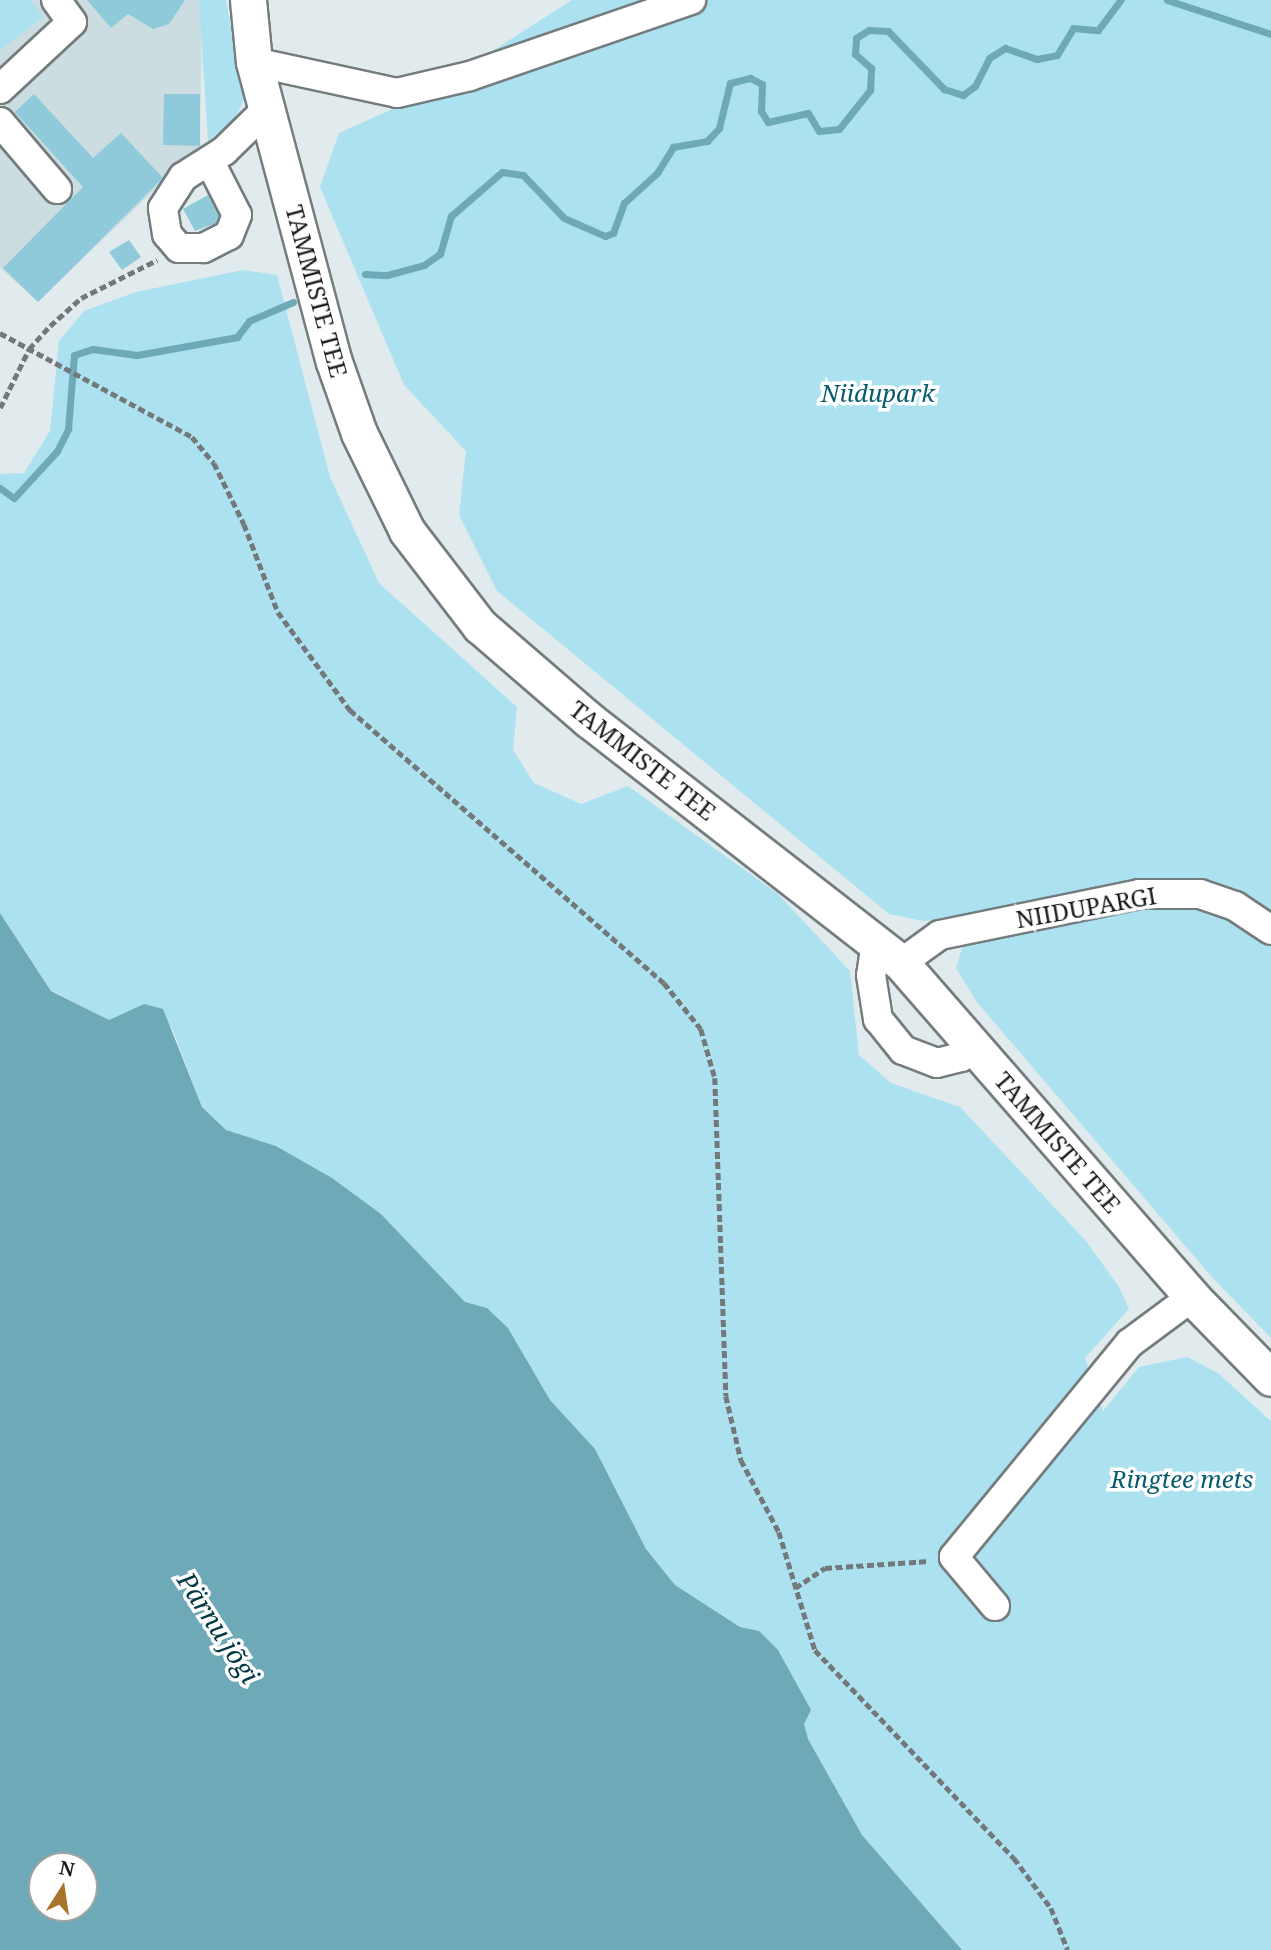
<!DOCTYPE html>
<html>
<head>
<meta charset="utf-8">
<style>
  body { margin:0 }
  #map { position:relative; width:1271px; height:1950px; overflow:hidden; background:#e1eaec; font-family:"Noto Serif",serif }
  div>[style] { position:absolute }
  .built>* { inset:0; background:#cbdde1 }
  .green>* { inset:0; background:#ace2f0 }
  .water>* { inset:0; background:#6ea9b7 }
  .stream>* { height:7px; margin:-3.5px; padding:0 3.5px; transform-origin:3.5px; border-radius:3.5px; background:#6ea9b7 }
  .building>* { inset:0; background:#8ecad9 }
  .path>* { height:4.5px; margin-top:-2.25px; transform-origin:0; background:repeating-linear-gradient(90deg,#73797a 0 7px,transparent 0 10.5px) }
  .roads { filter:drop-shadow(2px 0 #757c7e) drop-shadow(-2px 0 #757c7e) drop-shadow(0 2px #757c7e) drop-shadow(0 -2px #757c7e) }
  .minor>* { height:28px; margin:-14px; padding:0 14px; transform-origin:14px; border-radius:14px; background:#fff }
  .major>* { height:35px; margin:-17.5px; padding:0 17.5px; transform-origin:17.5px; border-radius:17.5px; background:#fff }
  span { translate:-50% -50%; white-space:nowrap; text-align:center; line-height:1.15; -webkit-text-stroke:7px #fff; paint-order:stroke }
  .street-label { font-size:24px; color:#171a1a }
  .park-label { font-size:24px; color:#055c6c; font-style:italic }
  .water-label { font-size:26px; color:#003843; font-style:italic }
  .north { position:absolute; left:28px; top:1852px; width:70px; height:70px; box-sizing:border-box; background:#fff; border:2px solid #a2a3a3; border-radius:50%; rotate:12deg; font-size:19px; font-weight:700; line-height:28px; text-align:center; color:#171a1a }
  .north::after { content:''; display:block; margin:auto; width:24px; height:32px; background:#a8742c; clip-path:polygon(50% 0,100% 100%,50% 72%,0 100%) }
</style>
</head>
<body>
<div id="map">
  <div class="built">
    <div style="clip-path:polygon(0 0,202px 0,200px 146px,38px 302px,0 268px)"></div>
  </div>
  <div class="green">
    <div style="clip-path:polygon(0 0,31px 0,43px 17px,0 50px)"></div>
    <div style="clip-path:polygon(199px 0,226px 0,244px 99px,235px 120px,208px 141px)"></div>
    <div style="clip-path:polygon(572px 0,1271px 0,1271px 1338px,1211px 1276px,976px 1001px,956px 968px,964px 942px,960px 919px,923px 921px,889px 914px,497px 591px,459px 515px,466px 451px,404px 385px,320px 187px,339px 133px,424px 95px)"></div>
    <div style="clip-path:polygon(243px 270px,277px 275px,330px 477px,379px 583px,517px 707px,513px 750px,534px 783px,581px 804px,628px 786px,778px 894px,850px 971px,859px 1055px,891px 1083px,960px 1107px,1086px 1241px,1119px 1287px,1129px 1309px,1085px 1358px,1103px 1411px,1139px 1367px,1187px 1357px,1218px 1373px,1271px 1421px,1271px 1950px,962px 1950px,862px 1835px,808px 1739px,759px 1631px,740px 1627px,675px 1585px,646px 1549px,595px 1449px,550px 1400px,508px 1328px,487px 1308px,465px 1302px,381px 1214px,332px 1178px,276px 1146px,226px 1130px,202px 1107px,172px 1028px,144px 1004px,109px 1020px,51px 990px,0 913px,0 474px,24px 473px,50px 431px,59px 341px,84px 311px,136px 292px)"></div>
  </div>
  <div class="water">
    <div style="clip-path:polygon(evenodd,0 913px,51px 991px,109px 1020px,144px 1004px,163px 1009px,202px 1107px,226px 1130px,276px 1146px,332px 1178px,381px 1214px,465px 1302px,487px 1308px,508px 1328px,550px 1400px,595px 1449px,646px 1549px,675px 1585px,740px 1627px,759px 1631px,778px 1650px,811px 1710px,804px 1724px,808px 1739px,862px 1835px,962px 1950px,0 1950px,0 913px,42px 1866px,84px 1866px,84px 1908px,42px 1908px,42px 1866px)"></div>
  </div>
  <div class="stream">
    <div style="left:1167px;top:0;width:109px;rotate:18.1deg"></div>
    <div style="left:365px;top:274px;width:22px;rotate:3deg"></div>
    <div style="left:387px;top:275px;width:38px;rotate:-15deg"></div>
    <div style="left:424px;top:265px;width:19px;rotate:-35deg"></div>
    <div style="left:440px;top:254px;width:40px;rotate:-74deg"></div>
    <div style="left:451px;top:216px;width:67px;rotate:-40.8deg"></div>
    <div style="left:502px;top:172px;width:21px;rotate:8deg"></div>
    <div style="left:523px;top:175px;width:59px;rotate:46.4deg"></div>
    <div style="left:564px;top:218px;width:45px;rotate:23.7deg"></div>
    <div style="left:605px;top:236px;width:9px;rotate:-21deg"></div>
    <div style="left:613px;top:233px;width:32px;rotate:-70deg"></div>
    <div style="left:624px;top:203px;width:45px;rotate:-42.3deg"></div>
    <div style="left:657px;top:173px;width:31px;rotate:-58deg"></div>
    <div style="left:673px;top:147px;width:35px;rotate:-10deg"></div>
    <div style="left:707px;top:141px;width:18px;rotate:-47deg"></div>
    <div style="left:719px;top:128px;width:46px;rotate:-76.3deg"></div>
    <div style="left:730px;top:83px;width:21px;rotate:-14deg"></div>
    <div style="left:750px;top:78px;width:13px;rotate:27deg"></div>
    <div style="left:762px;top:84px;width:27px;rotate:92deg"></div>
    <div style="left:761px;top:111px;width:13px;rotate:58deg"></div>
    <div style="left:768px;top:122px;width:41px;rotate:-12.7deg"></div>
    <div style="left:808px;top:113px;width:21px;rotate:59deg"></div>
    <div style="left:819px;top:131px;width:20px;rotate:-6deg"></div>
    <div style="left:839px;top:129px;width:50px;rotate:-51.5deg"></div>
    <div style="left:870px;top:90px;width:22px;rotate:-87deg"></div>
    <div style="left:871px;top:68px;width:21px;rotate:-139deg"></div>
    <div style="left:855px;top:54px;width:16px;rotate:-86deg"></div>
    <div style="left:856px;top:38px;width:15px;rotate:-32deg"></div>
    <div style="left:869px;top:30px;width:19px;rotate:3deg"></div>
    <div style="left:888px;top:31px;width:81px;rotate:46deg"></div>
    <div style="left:944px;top:89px;width:20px;rotate:18deg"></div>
    <div style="left:963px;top:95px;width:15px;rotate:-37deg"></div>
    <div style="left:975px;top:86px;width:31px;rotate:-63deg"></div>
    <div style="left:989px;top:58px;width:19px;rotate:-32deg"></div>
    <div style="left:1005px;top:48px;width:34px;rotate:19deg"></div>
    <div style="left:1037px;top:59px;width:20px;rotate:-11deg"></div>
    <div style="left:1057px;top:55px;width:31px;rotate:-59deg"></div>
    <div style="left:1073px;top:28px;width:25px;rotate:5deg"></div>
    <div style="left:1098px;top:30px;width:38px;rotate:-53deg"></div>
    <div style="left:0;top:488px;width:17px;rotate:36deg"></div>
    <div style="left:14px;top:498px;width:64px;rotate:-47.5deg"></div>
    <div style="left:57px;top:451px;width:25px;rotate:-63deg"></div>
    <div style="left:68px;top:429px;width:74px;rotate:-85.4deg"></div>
    <div style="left:74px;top:355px;width:20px;rotate:-18deg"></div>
    <div style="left:93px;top:349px;width:44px;rotate:7.8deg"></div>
    <div style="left:137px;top:355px;width:102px;rotate:-10.2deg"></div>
    <div style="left:237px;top:337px;width:20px;rotate:-53deg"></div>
    <div style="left:249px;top:321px;width:48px;rotate:-23.4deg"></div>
  </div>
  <div class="building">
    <div style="clip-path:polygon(87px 0,185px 0,169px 24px,153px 29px,128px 14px,111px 28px)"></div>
    <div style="clip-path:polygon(34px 94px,93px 158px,121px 133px,163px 178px,38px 302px,3px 268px,83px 187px,15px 112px)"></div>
    <div style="clip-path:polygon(164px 94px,200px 94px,200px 146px,163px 145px)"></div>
    <div style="clip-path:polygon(208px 195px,219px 216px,216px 223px,195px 231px,183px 209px)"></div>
    <div style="clip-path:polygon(129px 240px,141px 257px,122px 270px,109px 252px)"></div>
  </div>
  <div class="path">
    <div style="left:0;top:333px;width:218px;rotate:28.4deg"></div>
    <div style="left:192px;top:437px;width:34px;rotate:50deg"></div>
    <div style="left:214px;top:463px;width:68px;rotate:63.8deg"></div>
    <div style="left:244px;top:524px;width:94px;rotate:68.9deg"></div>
    <div style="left:278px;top:612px;width:122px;rotate:53.7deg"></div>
    <div style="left:350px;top:710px;width:416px;rotate:41deg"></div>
    <div style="left:664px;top:983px;width:59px;rotate:51.2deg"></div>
    <div style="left:701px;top:1029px;width:51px;rotate:74.1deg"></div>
    <div style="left:715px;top:1078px;width:318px;rotate:88deg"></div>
    <div style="left:726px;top:1396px;width:66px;rotate:76.8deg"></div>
    <div style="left:741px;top:1460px;width:81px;rotate:62.2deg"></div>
    <div style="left:779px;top:1532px;width:123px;rotate:73deg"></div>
    <div style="left:815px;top:1650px;width:288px;rotate:46.3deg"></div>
    <div style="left:1014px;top:1858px;width:62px;rotate:53.5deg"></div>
    <div style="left:1051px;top:1908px;width:45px;rotate:68deg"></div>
    <div style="left:0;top:408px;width:66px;rotate:-63.8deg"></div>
    <div style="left:29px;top:349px;width:31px;rotate:-48deg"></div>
    <div style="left:50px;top:326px;width:42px;rotate:-42.1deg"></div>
    <div style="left:81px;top:298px;width:85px;rotate:-26.6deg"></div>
    <div style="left:795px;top:1588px;width:36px;rotate:-34deg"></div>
    <div style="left:825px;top:1568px;width:104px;rotate:-3.9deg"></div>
  </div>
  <div class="roads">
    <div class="minor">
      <div style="left:254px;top:62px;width:146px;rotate:12.2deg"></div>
      <div style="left:397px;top:93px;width:75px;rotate:-13.1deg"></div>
      <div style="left:470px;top:76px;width:234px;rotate:-19deg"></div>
      <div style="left:0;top:89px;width:98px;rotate:-42.9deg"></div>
      <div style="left:72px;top:22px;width:27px;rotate:-126deg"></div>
      <div style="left:0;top:122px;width:88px;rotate:49.6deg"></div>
      <div style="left:210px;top:162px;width:59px;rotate:63deg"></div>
      <div style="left:237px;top:215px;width:22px;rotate:112deg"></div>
      <div style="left:229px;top:235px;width:29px;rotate:153deg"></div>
      <div style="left:203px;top:248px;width:24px;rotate:180deg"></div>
      <div style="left:179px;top:248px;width:18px;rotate:-131deg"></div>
      <div style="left:167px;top:234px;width:26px;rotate:-99deg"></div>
      <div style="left:163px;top:208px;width:37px;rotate:-57deg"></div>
      <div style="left:183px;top:177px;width:49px;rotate:-32.4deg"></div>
      <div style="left:224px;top:151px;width:59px;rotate:-44.3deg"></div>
      <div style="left:876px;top:941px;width:34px;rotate:98deg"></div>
      <div style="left:871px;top:975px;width:45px;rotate:81deg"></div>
      <div style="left:878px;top:1019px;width:40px;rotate:51deg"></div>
      <div style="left:903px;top:1050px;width:36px;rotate:21deg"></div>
      <div style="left:937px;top:1063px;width:25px;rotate:-14deg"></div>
      <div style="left:961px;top:1057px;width:17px;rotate:-50deg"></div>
      <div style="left:901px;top:963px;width:48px;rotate:-35.7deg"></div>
      <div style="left:940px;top:935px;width:203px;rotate:-11.6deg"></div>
      <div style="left:1139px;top:894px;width:61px"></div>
      <div style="left:1200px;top:894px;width:37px;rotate:19deg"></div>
      <div style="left:1235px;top:906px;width:43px;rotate:33.7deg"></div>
      <div style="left:995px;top:1606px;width:64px;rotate:-129.9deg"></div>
      <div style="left:954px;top:1557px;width:277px;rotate:-50.6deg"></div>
      <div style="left:1130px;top:1343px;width:77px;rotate:-36.6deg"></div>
    </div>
    <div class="major">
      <div style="left:248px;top:0;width:62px;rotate:84.5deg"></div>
      <div style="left:254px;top:62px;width:310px;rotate:75.1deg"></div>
      <div style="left:334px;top:362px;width:75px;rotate:70.6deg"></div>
      <div style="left:359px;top:433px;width:109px;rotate:63.9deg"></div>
      <div style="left:407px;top:531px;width:120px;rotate:52.5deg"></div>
      <div style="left:480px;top:626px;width:144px;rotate:40.8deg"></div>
      <div style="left:589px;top:720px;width:395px;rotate:37.9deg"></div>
      <div style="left:901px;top:963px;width:443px;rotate:48.9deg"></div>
      <div style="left:1192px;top:1297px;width:113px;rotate:45.7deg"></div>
    </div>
  </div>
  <div class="street-label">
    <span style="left:317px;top:291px;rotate:75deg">TAMMISTE TEE</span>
    <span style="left:643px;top:760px;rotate:38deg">TAMMISTE TEE</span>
    <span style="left:1086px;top:907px;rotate:-10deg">NIIDUPARGI</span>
    <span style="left:1058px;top:1142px;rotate:49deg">TAMMISTE TEE</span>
  </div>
  <div class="park-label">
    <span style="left:878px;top:393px">Niidupark</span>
    <span style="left:1182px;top:1479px">Ringtee mets</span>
  </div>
  <div class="water-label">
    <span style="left:218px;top:1628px;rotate:57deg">Pärnu jõgi</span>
  </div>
  <div class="north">N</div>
</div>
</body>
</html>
